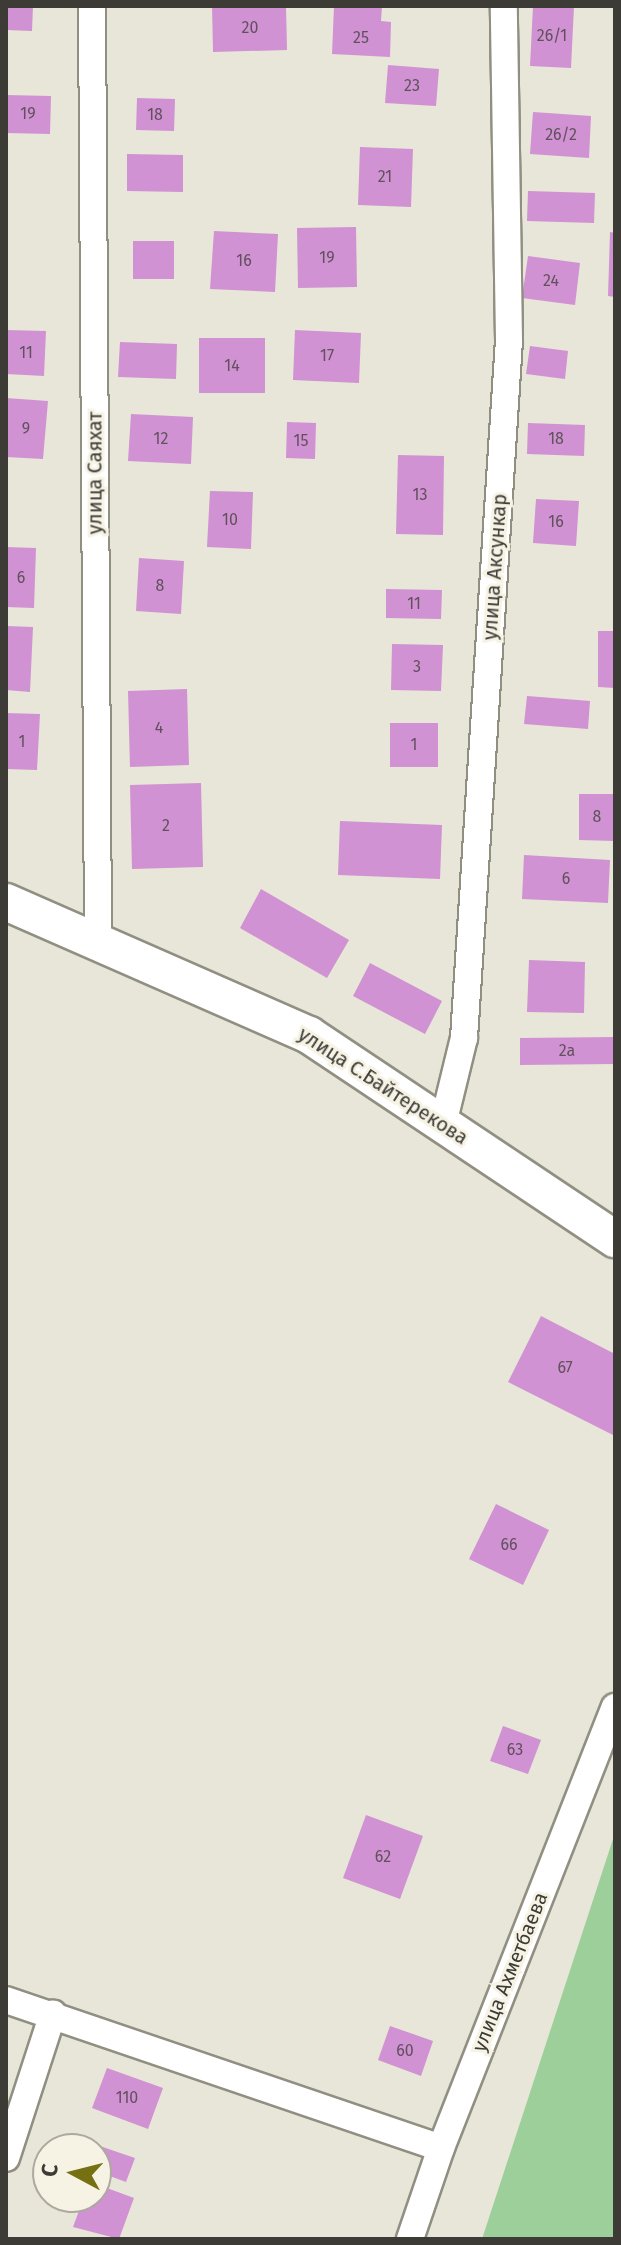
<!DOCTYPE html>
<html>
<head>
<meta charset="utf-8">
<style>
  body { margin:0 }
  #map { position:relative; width:621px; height:2245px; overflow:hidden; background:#e8e6d8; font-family:"Fira Sans",sans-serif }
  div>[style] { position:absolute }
  .green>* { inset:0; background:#9dcf9b }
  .building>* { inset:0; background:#d092d2 }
  .roads { filter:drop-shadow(2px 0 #918f82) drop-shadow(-2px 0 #918f82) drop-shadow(0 2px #918f82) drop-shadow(0 -2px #918f82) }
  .street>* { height:26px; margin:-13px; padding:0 13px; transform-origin:13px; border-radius:13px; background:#fff }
  .secondary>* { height:36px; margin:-18px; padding:0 18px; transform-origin:18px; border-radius:18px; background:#fff }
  span { translate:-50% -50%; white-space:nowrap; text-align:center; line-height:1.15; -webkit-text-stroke:6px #f6f3e5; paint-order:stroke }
  .number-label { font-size:16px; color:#61515d }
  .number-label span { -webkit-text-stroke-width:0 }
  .street-label { font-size:20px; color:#3c3b36 }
  .frame { position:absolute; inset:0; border:8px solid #3c3b36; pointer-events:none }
  .north { position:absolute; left:32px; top:2133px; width:80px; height:80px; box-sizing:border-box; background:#f6f3e5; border:2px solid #aca99f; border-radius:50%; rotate:277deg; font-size:22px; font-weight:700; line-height:32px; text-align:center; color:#3c3b36 }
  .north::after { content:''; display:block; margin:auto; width:28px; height:36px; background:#757012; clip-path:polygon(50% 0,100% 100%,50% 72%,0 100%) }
</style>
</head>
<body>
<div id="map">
  <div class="green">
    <div style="clip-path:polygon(615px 1833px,615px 2239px,482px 2239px)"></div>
  </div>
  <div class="building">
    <div style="clip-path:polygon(6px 6px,33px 6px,32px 31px,6px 30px)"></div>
    <div style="clip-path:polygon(212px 6px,286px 6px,287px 50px,213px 52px)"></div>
    <div style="clip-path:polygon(334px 6px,382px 6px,381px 21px,391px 22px,390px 57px,332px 54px)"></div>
    <div style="clip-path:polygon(533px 6px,574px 6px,571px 68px,530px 66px)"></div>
    <div style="clip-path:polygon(388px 65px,439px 69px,436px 106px,385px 103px)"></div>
    <div style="clip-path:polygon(6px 95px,51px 96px,50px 134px,6px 133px)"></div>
    <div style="clip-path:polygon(137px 98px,175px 99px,174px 131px,136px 130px)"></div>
    <div style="clip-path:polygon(533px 112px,591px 116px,589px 158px,530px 154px)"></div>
    <div style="clip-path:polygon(360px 147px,413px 149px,411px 207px,358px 205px)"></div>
    <div style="clip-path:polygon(127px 154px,183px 155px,183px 192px,127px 191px)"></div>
    <div style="clip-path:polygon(528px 191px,595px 193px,594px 223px,527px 221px)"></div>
    <div style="clip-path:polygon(356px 227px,357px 287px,298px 288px,297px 228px)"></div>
    <div style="clip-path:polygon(214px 231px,278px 234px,275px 292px,210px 289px)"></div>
    <div style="clip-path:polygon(610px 232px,615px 233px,615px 297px,608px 296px)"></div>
    <div style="clip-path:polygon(133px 241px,174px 241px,174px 279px,133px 279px)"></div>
    <div style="clip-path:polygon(528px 256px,580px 263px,575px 305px,522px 298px)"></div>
    <div style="clip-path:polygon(6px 330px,46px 331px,44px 376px,6px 374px)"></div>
    <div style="clip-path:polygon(295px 330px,361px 333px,359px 383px,293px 380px)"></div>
    <div style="clip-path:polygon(199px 338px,265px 338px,265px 393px,199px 393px)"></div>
    <div style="clip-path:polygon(120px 342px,177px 344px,176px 379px,118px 377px)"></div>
    <div style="clip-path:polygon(530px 346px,568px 351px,565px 379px,526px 374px)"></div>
    <div style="clip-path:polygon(6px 398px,48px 401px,43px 459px,6px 457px)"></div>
    <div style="clip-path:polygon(131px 414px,193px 417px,191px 464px,128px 461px)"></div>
    <div style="clip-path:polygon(287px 422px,316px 423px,315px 459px,286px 458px)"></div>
    <div style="clip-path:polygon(528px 423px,585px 425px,584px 456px,527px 454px)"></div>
    <div style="clip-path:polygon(398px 455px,444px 456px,443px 535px,396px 534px)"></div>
    <div style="clip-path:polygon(210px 491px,253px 492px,251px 549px,207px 547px)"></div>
    <div style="clip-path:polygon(536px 499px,579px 501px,576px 546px,533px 543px)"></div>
    <div style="clip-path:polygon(6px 547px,36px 548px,34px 608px,6px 607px)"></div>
    <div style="clip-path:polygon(139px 558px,184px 561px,181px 614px,136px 611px)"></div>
    <div style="clip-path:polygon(386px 589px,442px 590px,441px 619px,386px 618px)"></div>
    <div style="clip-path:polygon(6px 626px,33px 627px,30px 692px,6px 690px)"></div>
    <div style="clip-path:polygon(598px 631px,615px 631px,615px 688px,598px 687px)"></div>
    <div style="clip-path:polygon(392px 644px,443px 645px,441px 691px,391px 690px)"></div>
    <div style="clip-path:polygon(187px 689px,189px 765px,130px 767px,128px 691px)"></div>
    <div style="clip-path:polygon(527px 696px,590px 701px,588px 729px,524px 724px)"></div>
    <div style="clip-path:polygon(6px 713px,40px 714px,37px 770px,6px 769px)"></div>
    <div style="clip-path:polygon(390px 723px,438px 723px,438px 767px,390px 767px)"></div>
    <div style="clip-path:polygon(201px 783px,203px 867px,132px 869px,130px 785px)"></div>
    <div style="clip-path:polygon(579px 794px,615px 794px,615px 841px,579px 840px)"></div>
    <div style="clip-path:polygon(340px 821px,442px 825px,440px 879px,338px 875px)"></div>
    <div style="clip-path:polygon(524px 855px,610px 860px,608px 903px,522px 899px)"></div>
    <div style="clip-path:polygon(261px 889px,349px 940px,327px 978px,240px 928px)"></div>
    <div style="clip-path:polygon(529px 960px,585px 962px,584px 1013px,527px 1012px)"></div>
    <div style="clip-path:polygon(370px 963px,442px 1001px,425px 1034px,353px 996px)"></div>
    <div style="clip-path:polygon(615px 1037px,615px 1064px,520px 1065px,520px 1038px)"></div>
    <div style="clip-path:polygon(541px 1316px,615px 1354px,615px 1436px,508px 1382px)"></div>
    <div style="clip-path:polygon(496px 1504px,549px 1530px,523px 1585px,469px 1559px)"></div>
    <div style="clip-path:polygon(503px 1726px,541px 1740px,528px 1774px,490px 1761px)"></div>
    <div style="clip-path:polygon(366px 1815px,423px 1836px,400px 1899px,343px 1878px)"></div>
    <div style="clip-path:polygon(390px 2026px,433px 2041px,421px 2076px,378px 2060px)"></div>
    <div style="clip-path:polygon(107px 2068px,163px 2088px,148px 2129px,92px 2108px)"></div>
    <div style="clip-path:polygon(88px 2142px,135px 2158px,126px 2182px,96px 2171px,96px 2149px,86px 2149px)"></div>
    <div style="clip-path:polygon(96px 2184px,134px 2198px,119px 2239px,73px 2227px,84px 2197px,96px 2197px)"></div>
  </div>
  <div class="roads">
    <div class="street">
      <div style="left:92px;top:6px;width:933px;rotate:89.63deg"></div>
      <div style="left:443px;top:1124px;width:89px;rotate:-76.3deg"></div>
      <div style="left:464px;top:1038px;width:699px;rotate:-86.31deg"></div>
      <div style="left:509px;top:340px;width:334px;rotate:-90.9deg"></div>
      <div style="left:6px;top:2000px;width:459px;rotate:18.8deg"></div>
      <div style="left:6px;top:2158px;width:152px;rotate:-72deg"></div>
      <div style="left:410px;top:2239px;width:96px;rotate:-71.2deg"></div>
      <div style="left:441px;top:2148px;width:474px;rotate:-68.5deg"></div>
    </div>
    <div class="secondary">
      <div style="left:6px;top:902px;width:331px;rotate:23.7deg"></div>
      <div style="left:309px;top:1035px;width:368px;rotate:33.7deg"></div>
    </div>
  </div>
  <div class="number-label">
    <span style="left:250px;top:28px">20</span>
    <span style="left:552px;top:36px">26/1</span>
    <span style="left:361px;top:38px">25</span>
    <span style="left:412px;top:86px">23</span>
    <span style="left:28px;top:114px">19</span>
    <span style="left:155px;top:115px">18</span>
    <span style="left:561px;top:135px">26/2</span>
    <span style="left:385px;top:177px">21</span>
    <span style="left:327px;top:258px">19</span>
    <span style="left:244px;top:261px">16</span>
    <span style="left:551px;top:281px">24</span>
    <span style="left:26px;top:353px">11</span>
    <span style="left:327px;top:356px">17</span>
    <span style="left:232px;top:366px">14</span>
    <span style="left:26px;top:429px">9</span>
    <span style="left:161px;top:439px">12</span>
    <span style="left:556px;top:439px">18</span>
    <span style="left:301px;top:441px">15</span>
    <span style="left:420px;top:495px">13</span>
    <span style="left:230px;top:520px">10</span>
    <span style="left:556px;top:522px">16</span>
    <span style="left:21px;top:578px">6</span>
    <span style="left:160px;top:586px">8</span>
    <span style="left:414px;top:604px">11</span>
    <span style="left:417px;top:667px">3</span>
    <span style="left:159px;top:728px">4</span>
    <span style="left:22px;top:742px">1</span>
    <span style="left:414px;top:745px">1</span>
    <span style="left:597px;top:817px">8</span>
    <span style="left:166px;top:826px">2</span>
    <span style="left:566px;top:879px">6</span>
    <span style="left:567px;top:1051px">2а</span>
    <span style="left:565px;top:1368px">67</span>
    <span style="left:509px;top:1545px">66</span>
    <span style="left:515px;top:1750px">63</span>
    <span style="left:383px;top:1857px">62</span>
    <span style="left:405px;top:2051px">60</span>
    <span style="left:127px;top:2098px">110</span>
  </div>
  <div class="street-label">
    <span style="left:95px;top:473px;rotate:-90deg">улица Саяхат</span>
    <span style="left:495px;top:567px;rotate:-86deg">улица Аксункар</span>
    <span style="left:383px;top:1086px;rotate:33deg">улица С.Байтерекова</span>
    <span style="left:510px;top:1972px;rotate:-68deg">улица Ахметбаева</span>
  </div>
  <div class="frame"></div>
  <div class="north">С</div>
</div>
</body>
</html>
